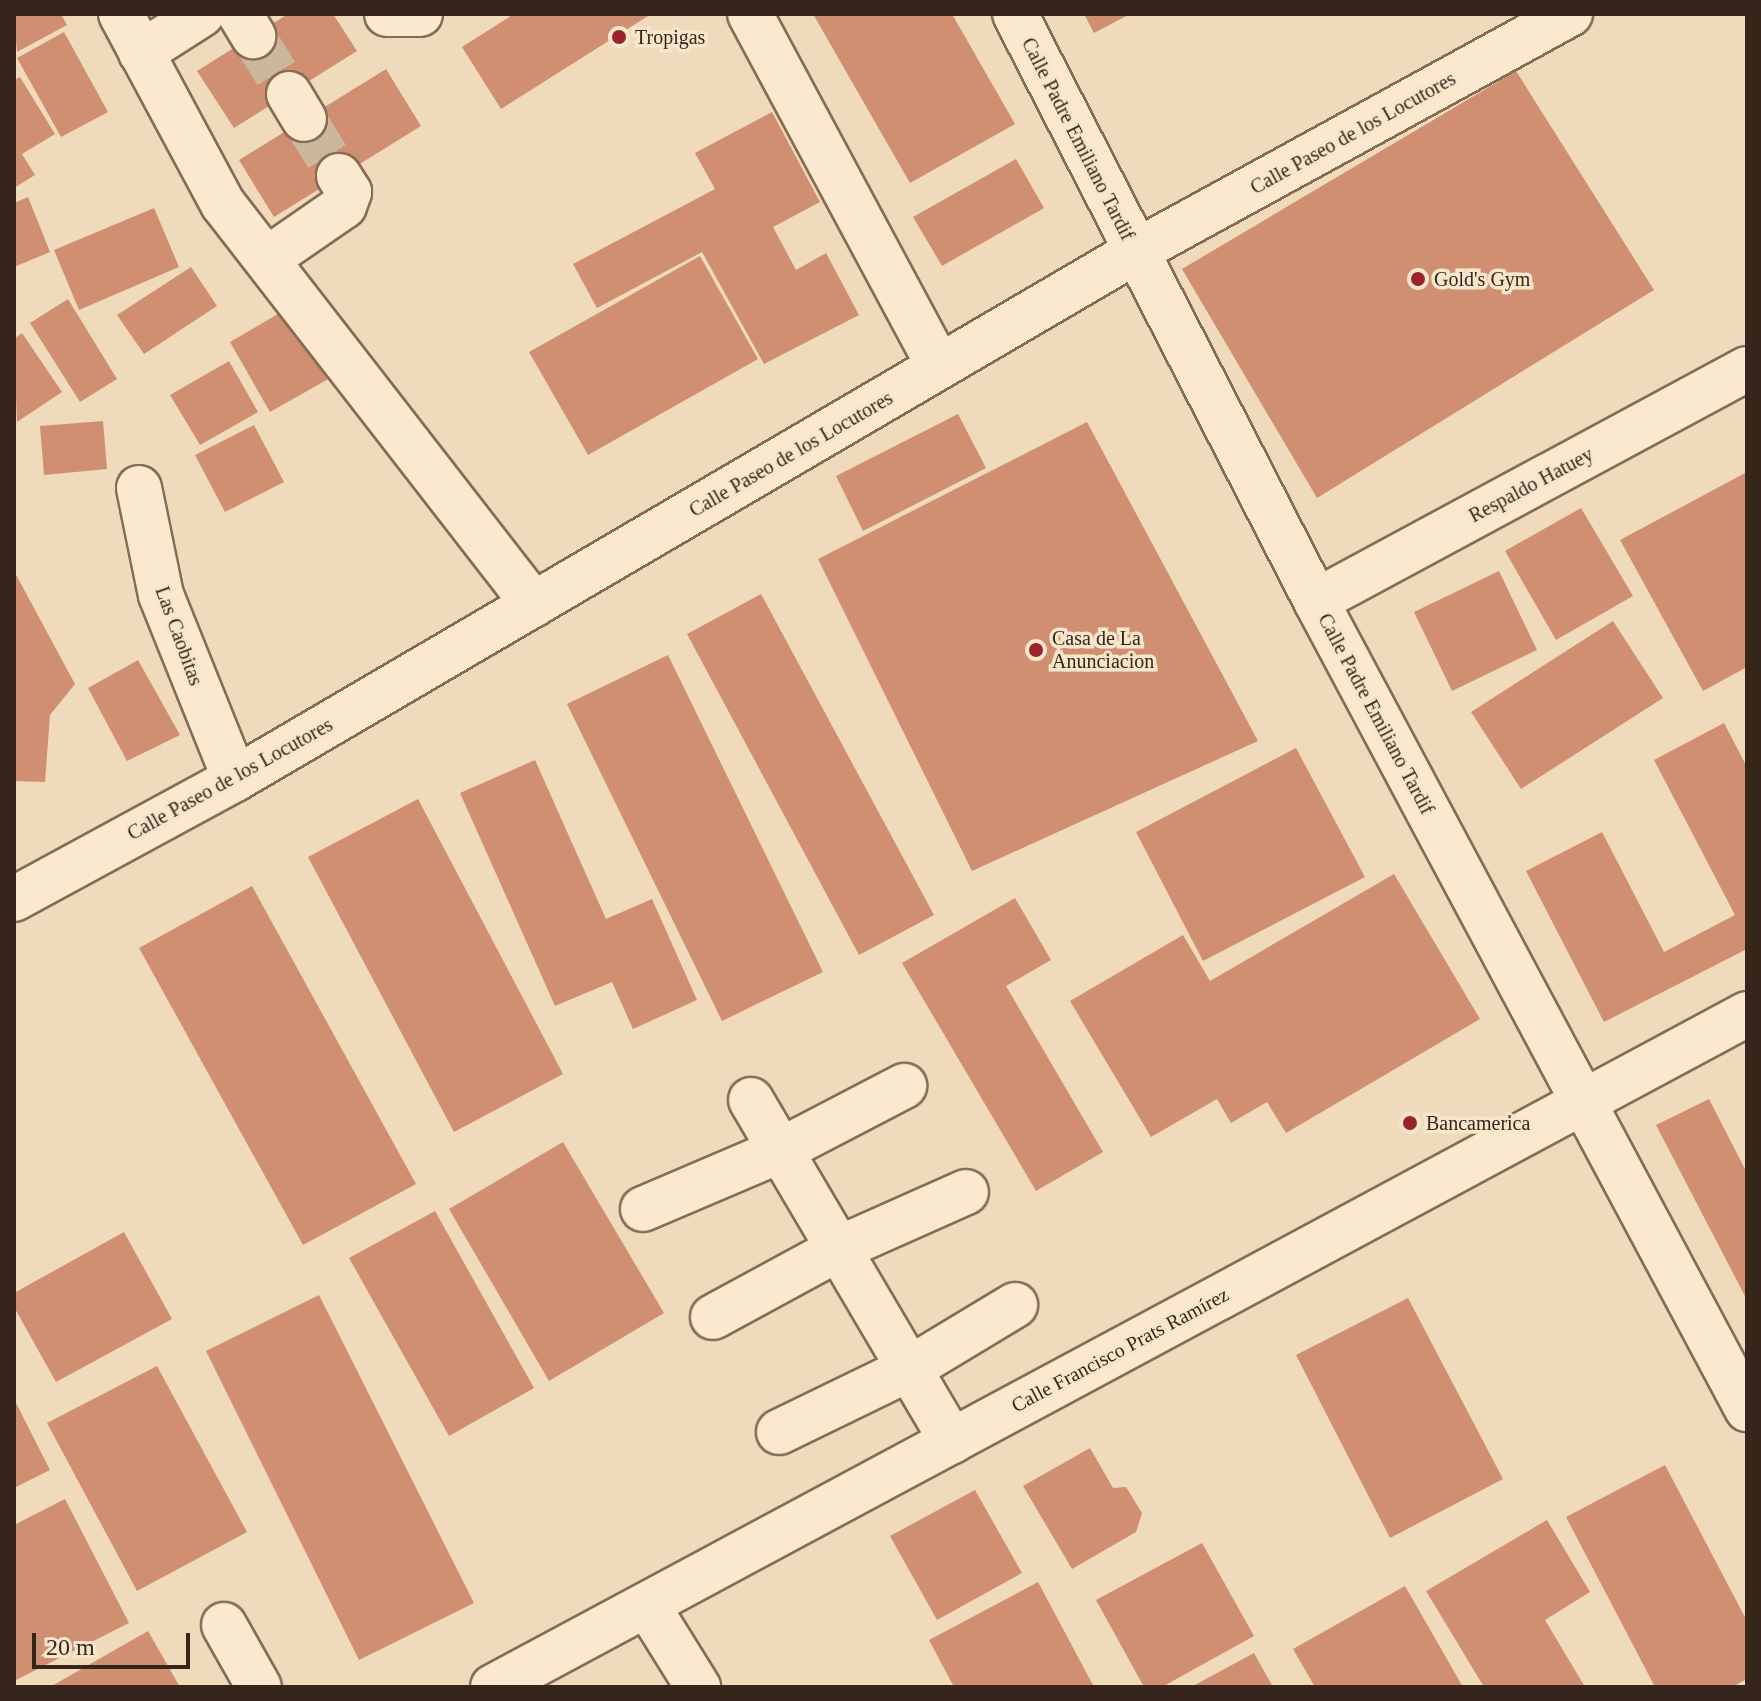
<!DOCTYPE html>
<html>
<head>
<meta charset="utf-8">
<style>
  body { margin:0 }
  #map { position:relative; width:1761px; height:1701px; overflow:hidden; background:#efdbbc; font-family:"Times New Roman",serif }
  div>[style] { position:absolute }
  .building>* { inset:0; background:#cf8f70 }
  .minor-tunnel>* { height:44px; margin-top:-22px; transform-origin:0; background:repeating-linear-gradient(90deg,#cab79c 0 44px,transparent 0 66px) }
  .roads { filter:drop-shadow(2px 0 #886b55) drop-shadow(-2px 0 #886b55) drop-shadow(0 2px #886b55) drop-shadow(0 -2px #886b55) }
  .minor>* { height:44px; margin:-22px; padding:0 22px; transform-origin:22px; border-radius:22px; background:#fae9cf }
  .dots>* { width:22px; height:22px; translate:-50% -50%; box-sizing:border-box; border:4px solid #f7e6cc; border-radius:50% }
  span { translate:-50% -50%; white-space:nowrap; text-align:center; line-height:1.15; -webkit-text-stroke:7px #f7e6cc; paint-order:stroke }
  .poi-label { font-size:20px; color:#36251b }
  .left { translate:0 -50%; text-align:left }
  .street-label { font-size:20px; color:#36251b }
  .frame { position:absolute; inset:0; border:16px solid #36251b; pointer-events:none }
  .scale { position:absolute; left:32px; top:1633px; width:158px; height:36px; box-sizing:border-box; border:4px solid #36251b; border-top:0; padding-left:10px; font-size:24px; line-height:28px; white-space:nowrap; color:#36251b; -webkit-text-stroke:6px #f7e6cc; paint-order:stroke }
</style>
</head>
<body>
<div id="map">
  <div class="building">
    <div style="clip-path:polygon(14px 14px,61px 14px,67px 25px,17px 52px)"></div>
    <div style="clip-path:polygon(288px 14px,333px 14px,357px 51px,234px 128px,197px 71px)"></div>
    <div style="clip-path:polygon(514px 14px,646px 14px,648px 16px,501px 109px,462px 47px)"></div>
    <div style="clip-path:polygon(813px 14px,952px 14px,1015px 124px,910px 183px)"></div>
    <div style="clip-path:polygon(1084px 14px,1130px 14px,1094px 33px)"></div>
    <div style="clip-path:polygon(64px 32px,108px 112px,61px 137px,17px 58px)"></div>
    <div style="clip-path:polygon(386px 69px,421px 126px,274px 217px,239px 160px)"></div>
    <div style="clip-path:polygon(1516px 71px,1654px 290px,1317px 498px,1182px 269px)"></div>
    <div style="clip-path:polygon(20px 77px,55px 134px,22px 154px,35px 175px,14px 188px,14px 80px)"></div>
    <div style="clip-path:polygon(772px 112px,820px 202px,773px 227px,796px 270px,826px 253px,859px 315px,764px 364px,702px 252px,597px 308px,573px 264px,715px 189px,695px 153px)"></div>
    <div style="clip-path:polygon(1016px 159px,1044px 208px,942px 266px,913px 217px)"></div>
    <div style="clip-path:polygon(28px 197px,50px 252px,14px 267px,14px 203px)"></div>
    <div style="clip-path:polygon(154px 208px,179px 267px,79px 310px,54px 250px)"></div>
    <div style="clip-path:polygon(700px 256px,758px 359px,588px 455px,529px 352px)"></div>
    <div style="clip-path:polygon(191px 267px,217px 306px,144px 354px,117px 315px)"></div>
    <div style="clip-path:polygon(68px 299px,117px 379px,80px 402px,30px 323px)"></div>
    <div style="clip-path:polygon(298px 302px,339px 373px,270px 412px,230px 342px)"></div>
    <div style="clip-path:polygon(22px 333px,62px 392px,17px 422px,14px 339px)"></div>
    <div style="clip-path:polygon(229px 361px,258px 412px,200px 445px,170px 395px)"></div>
    <div style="clip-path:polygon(958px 414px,986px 468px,863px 531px,836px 476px)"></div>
    <div style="clip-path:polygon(103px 421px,107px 469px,44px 475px,40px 426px)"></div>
    <div style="clip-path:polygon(1087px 422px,1258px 741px,972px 871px,818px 559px)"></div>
    <div style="clip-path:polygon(254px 425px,284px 482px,225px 512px,195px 455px)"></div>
    <div style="clip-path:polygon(1747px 472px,1747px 667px,1703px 691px,1620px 540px)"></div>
    <div style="clip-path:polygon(1581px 508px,1633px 596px,1556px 640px,1505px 551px)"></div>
    <div style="clip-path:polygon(14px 571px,75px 684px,50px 715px,45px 782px,14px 781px)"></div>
    <div style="clip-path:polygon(1499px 571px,1537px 650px,1452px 691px,1414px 612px)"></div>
    <div style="clip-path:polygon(761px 594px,934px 915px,859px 955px,687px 634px)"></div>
    <div style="clip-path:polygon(1613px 621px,1663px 698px,1521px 789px,1471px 712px)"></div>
    <div style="clip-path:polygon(668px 655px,823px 972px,722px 1021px,567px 704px)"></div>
    <div style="clip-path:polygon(138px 660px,180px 735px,127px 761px,88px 688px)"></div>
    <div style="clip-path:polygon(1724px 723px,1747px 767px,1747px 949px,1604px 1022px,1526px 871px,1602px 832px,1664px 952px,1735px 915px,1654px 760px)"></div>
    <div style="clip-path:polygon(1296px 748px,1365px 877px,1203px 961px,1136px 832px)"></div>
    <div style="clip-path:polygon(535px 760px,606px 919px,652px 899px,697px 1000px,633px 1029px,612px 982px,555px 1006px,460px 793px)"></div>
    <div style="clip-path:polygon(418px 799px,563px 1074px,454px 1132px,308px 857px)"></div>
    <div style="clip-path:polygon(1394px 874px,1480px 1019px,1286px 1133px,1267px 1102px,1231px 1123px,1217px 1099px,1151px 1137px,1070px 1001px,1183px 935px,1210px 981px)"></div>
    <div style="clip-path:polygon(252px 886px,416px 1184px,303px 1245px,139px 948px)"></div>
    <div style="clip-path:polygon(1015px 898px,1051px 960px,1006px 986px,1103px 1152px,1036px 1191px,902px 963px)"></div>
    <div style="clip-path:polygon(1709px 1099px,1747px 1173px,1747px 1300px,1656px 1125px)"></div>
    <div style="clip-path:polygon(563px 1142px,664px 1313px,549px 1381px,449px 1209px)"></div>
    <div style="clip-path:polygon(435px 1211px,534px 1388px,449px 1436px,349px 1258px)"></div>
    <div style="clip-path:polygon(124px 1232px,172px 1319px,56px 1382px,14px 1307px,14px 1293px)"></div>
    <div style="clip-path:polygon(319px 1295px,474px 1603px,359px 1660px,206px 1351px)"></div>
    <div style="clip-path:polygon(1408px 1298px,1503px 1479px,1390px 1538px,1296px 1355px)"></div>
    <div style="clip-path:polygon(157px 1366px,247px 1532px,137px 1591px,47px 1423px)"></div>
    <div style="clip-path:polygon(14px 1399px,50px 1470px,14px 1488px)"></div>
    <div style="clip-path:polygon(1090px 1448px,1113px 1488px,1126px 1487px,1142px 1513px,1136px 1532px,1072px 1569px,1023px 1486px)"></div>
    <div style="clip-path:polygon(1665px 1465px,1747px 1621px,1747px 1679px,1732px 1687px,1655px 1687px,1566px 1517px)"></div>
    <div style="clip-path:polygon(975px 1490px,1022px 1573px,937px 1620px,890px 1536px)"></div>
    <div style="clip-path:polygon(65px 1499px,129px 1623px,14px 1681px,14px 1525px)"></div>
    <div style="clip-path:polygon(1547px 1520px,1590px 1592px,1545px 1620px,1585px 1687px,1484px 1687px,1426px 1591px)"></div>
    <div style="clip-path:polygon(1202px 1543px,1254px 1636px,1162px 1687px,1144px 1687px,1096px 1600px)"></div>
    <div style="clip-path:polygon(1038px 1582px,1094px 1687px,954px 1687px,929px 1640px)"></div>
    <div style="clip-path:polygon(1405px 1586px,1463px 1687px,1315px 1687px,1293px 1649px)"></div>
    <div style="clip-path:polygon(148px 1631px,180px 1687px,50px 1687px)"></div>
    <div style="clip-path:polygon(1254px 1653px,1273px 1687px,1191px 1687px)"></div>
  </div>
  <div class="minor-tunnel">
    <div style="left:253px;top:36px;width:68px;rotate:58.2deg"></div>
    <div style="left:304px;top:119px;width:67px;rotate:58.4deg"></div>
  </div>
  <div class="roads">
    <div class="minor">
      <div style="left:121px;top:14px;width:216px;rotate:61.8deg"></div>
      <div style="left:223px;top:204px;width:507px;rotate:52.2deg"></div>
      <div style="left:240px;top:14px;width:26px;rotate:59deg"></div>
      <div style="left:387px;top:14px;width:33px"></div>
      <div style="left:750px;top:14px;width:400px;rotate:61.8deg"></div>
      <div style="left:1015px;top:14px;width:660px;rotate:62.85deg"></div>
      <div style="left:1316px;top:601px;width:916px;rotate:61.92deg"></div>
      <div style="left:141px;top:53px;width:72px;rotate:-32.6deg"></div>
      <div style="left:289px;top:94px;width:29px;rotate:59deg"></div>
      <div style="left:270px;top:257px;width:90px;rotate:-34.6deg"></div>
      <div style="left:344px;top:206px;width:15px;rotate:-70deg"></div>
      <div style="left:349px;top:192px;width:19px;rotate:-122deg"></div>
      <div style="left:139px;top:488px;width:109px;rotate:78.4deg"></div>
      <div style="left:161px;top:595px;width:198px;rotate:68.1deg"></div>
      <div style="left:1316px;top:601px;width:489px;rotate:-28.3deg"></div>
      <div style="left:14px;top:899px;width:251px;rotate:-28.5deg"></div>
      <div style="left:235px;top:779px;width:1043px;rotate:-30.35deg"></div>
      <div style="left:1135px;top:252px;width:496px;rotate:-28.7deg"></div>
      <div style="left:751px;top:1100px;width:396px;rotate:59.5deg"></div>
      <div style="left:643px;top:1209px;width:150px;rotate:-23.1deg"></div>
      <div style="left:781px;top:1150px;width:139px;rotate:-27.5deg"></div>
      <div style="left:713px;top:1317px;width:142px;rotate:-28.5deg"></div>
      <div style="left:838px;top:1249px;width:140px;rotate:-24deg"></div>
      <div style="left:779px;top:1432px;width:144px;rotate:-25.9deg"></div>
      <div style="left:909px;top:1369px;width:124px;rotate:-31.1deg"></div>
      <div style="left:647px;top:1605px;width:97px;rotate:58.1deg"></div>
      <div style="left:224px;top:1625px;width:71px;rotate:60.6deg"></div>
      <div style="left:493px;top:1687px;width:1423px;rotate:-28.22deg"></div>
    </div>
  </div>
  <div class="dots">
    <div style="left:619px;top:37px;background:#99232e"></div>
    <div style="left:1418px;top:279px;background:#99232e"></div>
    <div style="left:1036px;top:650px;background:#99232e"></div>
    <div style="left:1410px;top:1123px;background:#99232e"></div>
  </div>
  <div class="poi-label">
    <span class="left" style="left:635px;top:37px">Tropigas</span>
    <span class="left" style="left:1434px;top:279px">Gold's Gym</span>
    <span class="left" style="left:1052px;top:650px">Casa de La<br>Anunciacion</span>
    <span class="left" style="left:1426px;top:1123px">Bancamerica</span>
  </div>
  <div class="street-label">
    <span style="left:1353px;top:133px;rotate:-29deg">Calle Paseo de los Locutores</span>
    <span style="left:1078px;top:139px;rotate:63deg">Calle Padre Emiliano Tardif</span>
    <span style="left:791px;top:454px;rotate:-30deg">Calle Paseo de los Locutores</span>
    <span style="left:1531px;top:485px;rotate:-28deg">Respaldo Hatuey</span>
    <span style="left:179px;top:636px;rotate:70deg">Las Caobitas</span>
    <span style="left:1376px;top:714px;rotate:62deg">Calle Padre Emiliano Tardif</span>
    <span style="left:230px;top:779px;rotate:-29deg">Calle Paseo de los Locutores</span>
    <span style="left:1120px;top:1350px;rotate:-28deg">Calle Francisco Prats Ramírez</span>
  </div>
  <div class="frame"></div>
  <div class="scale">20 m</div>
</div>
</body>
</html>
